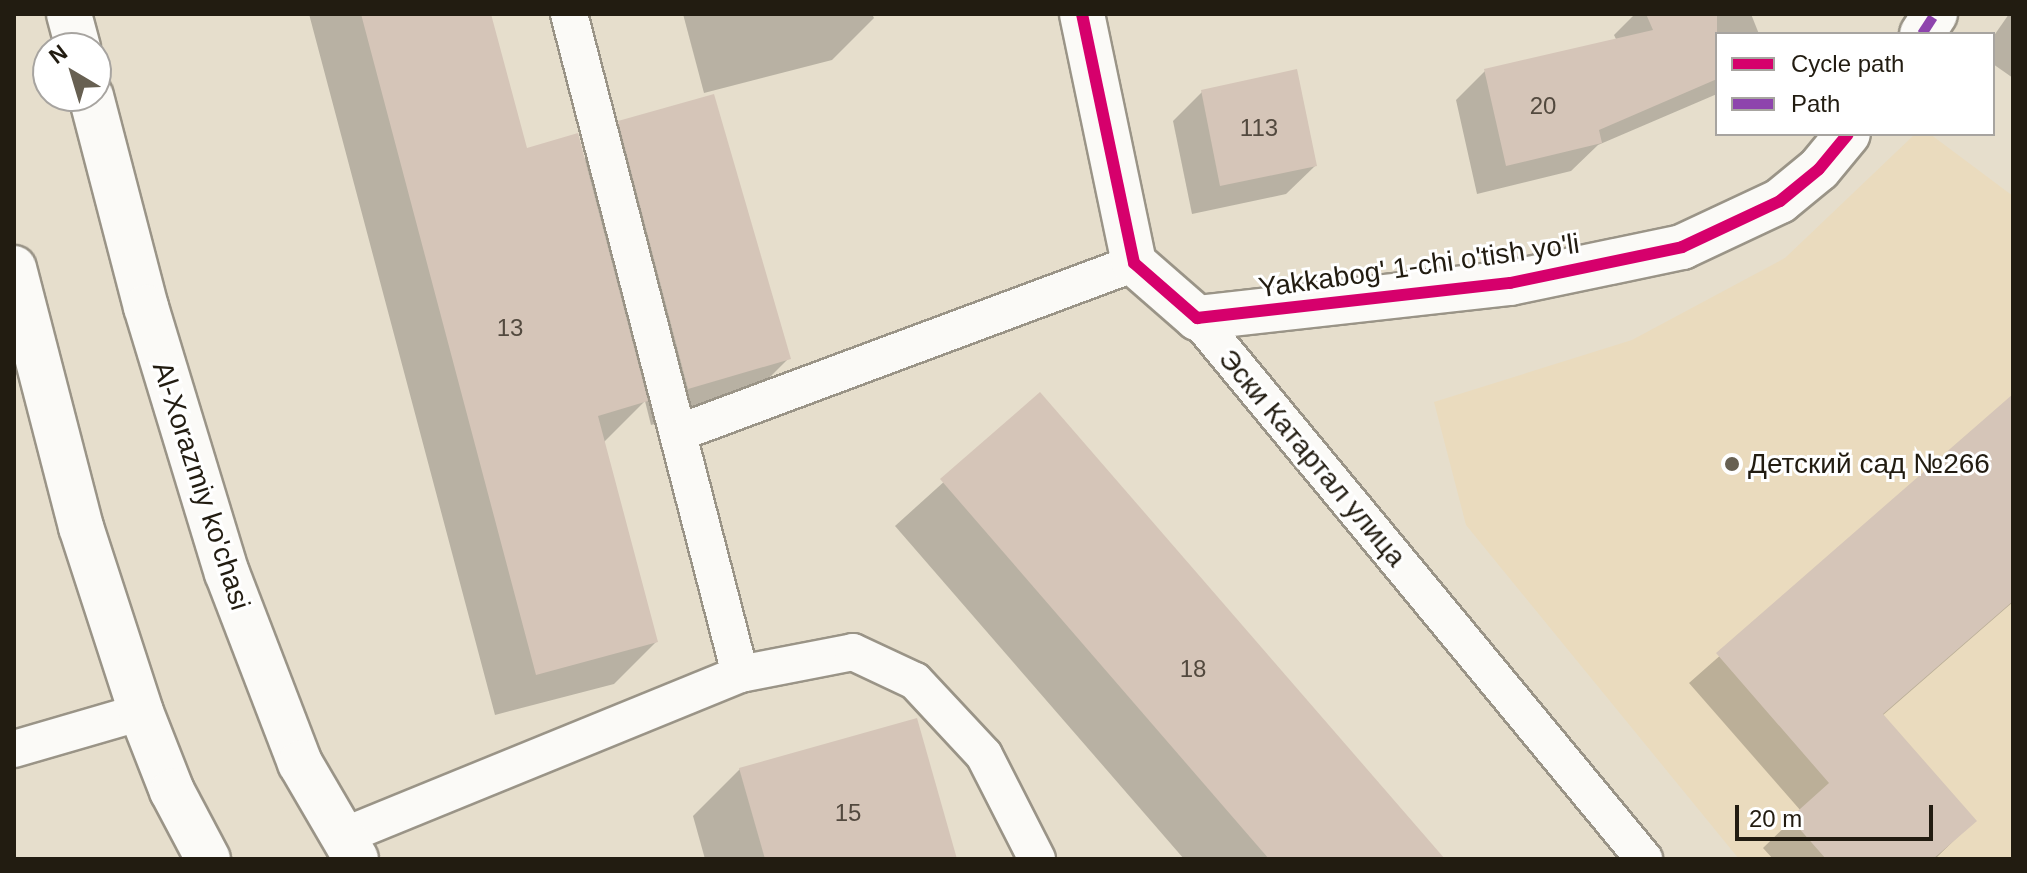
<!DOCTYPE html>
<html>
<head>
<meta charset="utf-8">
<style>
  body { margin:0 }
  #map { position:relative; width:2027px; height:873px; overflow:hidden; background:#e6decc; font-family:Helvetica,sans-serif }
  div>[style] { position:absolute }
  .built>* { inset:0; background:#eadbbe }
  .shadow>* { inset:0; background:#0003 }
  .building>* { inset:0; background:#d5c5b8 }
  .roads { filter:drop-shadow(2px 0 #9a9487) drop-shadow(-2px 0 #9a9487) drop-shadow(0 2px #9a9487) drop-shadow(0 -2px #9a9487) }
  .lane>* { height:36px; margin:-18px; padding:0 18px; transform-origin:18px; border-radius:18px; background:#fbfaf7 }
  .street>* { height:44px; margin:-22px; padding:0 22px; transform-origin:22px; border-radius:22px; background:#fbfaf7 }
  .secondary>* { height:44px; margin:-22px; padding:0 22px; transform-origin:22px; border-radius:22px; background:#fbfaf7 }
  .quiet>* { height:10px; margin-top:-5px; transform-origin:0; background:repeating-linear-gradient(90deg,#8e44ad 0 20px,transparent 0 30px) }
  .cycleway>* { height:12px; margin:-6px; padding:0 6px; transform-origin:6px; border-radius:6px; background:#d6006c }
  .dots>* { width:22px; height:22px; translate:-50% -50%; box-sizing:border-box; border:4px solid #fff; border-radius:50% }
  span { translate:-50% -50%; white-space:nowrap; text-align:center; line-height:1.15; -webkit-text-stroke:6px #fff; paint-order:stroke }
  .number-label { font-size:24px; color:#52493e }
  .number-label span { -webkit-text-stroke-width:0 }
  .street-label { font-size:28px; color:#221c11 }
  .poi-label { font-size:28px; color:#221c11 }
  .left { translate:0 -50%; text-align:left }
  .frame { position:absolute; inset:0; border:16px solid #221c11; pointer-events:none }
  .legend { position:absolute; left:1715px; top:32px; width:280px; height:104px; box-sizing:border-box; background:#fff; border:2px solid #a7a4a0; margin:0; padding:10px 14px; list-style:none; font-size:24px; color:#221c11 }
  .legend li { display:flex; align-items:center; gap:16px; height:40px }
  .legend b { width:40px; border:2px solid #a7a4a0 }
  .north { position:absolute; left:32px; top:32px; width:80px; height:80px; box-sizing:border-box; background:#fff; border:2px solid #a7a4a0; border-radius:50%; rotate:322deg; font-size:22px; font-weight:700; line-height:32px; text-align:center; color:#221c11 }
  .north::after { content:''; display:block; margin:auto; width:28px; height:36px; background:#676052; clip-path:polygon(50% 0,100% 100%,50% 72%,0 100%) }
  .scale { position:absolute; left:1735px; top:805px; width:198px; height:36px; box-sizing:border-box; border:4px solid #221c11; border-top:0; padding-left:10px; font-size:24px; line-height:28px; white-space:nowrap; color:#221c11; -webkit-text-stroke:6px #fff; paint-order:stroke }
</style>
</head>
<body>
<div id="map">
  <div class="built">
    <div style="clip-path:polygon(1915px 134px,1930px 134px,2013px 196px,2013px 859px,1739px 859px,1466px 525px,1434px 402px,1632px 340px,1785px 258px)"></div>
  </div>
  <div class="shadow">
    <div style="clip-path:polygon(309px 14px,489px 14px,525px 150px,583px 160px,620px 123px,789px 358px,752px 395px,651px 425px,645px 401px,603px 443px,656px 642px,614px 684px,495px 715px)"></div>
    <div style="clip-path:polygon(683px 14px,872px 14px,874px 18px,832px 60px,704px 93px)"></div>
    <div style="clip-path:polygon(1635px 14px,1751px 14px,1759px 34px,1717px 34px,1717px 94px,1598px 145px,1571px 171px,1477px 194px,1456px 100px,1485px 71px,1617px 41px,1614px 35px)"></div>
    <div style="clip-path:polygon(2009px 14px,2013px 14px,2013px 78px,1993px 64px,1993px 37px)"></div>
    <div style="clip-path:polygon(1202px 92px,1315px 166px,1286px 194px,1192px 214px,1173px 121px)"></div>
    <div style="clip-path:polygon(1040px 395px,1443px 859px,1184px 859px,895px 526px)"></div>
    <div style="clip-path:polygon(2013px 397px,2013px 602px,1882px 716px,1974px 821px,1935px 859px,1773px 859px,1763px 848px,1801px 811px,1689px 683px)"></div>
    <div style="clip-path:polygon(740px 769px,955px 859px,705px 859px,693px 816px)"></div>
  </div>
  <div class="building">
    <div style="clip-path:polygon(361px 14px,491px 14px,527px 148px,578px 133px,648px 401px,598px 416px,658px 642px,536px 675px)"></div>
    <div style="clip-path:polygon(1646px 14px,1717px 14px,1717px 79px,1599px 130px,1602px 143px,1506px 166px,1484px 69px,1653px 30px)"></div>
    <div style="clip-path:polygon(1297px 69px,1317px 166px,1220px 186px,1201px 90px)"></div>
    <div style="clip-path:polygon(714px 94px,791px 359px,688px 389px,618px 121px)"></div>
    <div style="clip-path:polygon(1040px 392px,1445px 859px,1269px 859px,940px 479px)"></div>
    <div style="clip-path:polygon(2013px 394px,2013px 601px,1883px 714px,1977px 821px,1933px 859px,1826px 859px,1790px 818px,1829px 783px,1716px 653px)"></div>
    <div style="clip-path:polygon(917px 718px,957px 859px,765px 859px,739px 768px)"></div>
  </div>
  <div class="roads">
    <div class="lane">
      <div style="left:569px;top:14px;width:682px;rotate:75.47deg"></div>
      <div style="left:1197px;top:318px;width:702px;rotate:50.43deg"></div>
      <div style="left:678px;top:433px;width:487px;rotate:-20.4deg"></div>
      <div style="left:14px;top:749px;width:132px;rotate:-16.2deg"></div>
      <div style="left:341px;top:837px;width:431px;rotate:-22.2deg"></div>
      <div style="left:740px;top:674px;width:115px;rotate:-11deg"></div>
      <div style="left:853px;top:652px;width:68px;rotate:25.1deg"></div>
      <div style="left:915px;top:681px;width:101px;rotate:47deg"></div>
      <div style="left:984px;top:755px;width:117px;rotate:63deg"></div>
    </div>
    <div class="street">
      <div style="left:1082px;top:14px;width:254px;rotate:78.2deg"></div>
      <div style="left:1134px;top:263px;width:84px;rotate:41.1deg"></div>
      <div style="left:1197px;top:318px;width:315px;rotate:-6.4deg"></div>
      <div style="left:1510px;top:283px;width:176px;rotate:-11.8deg"></div>
      <div style="left:1682px;top:247px;width:108px;rotate:-25.1deg"></div>
      <div style="left:1780px;top:201px;width:50px;rotate:-39.4deg"></div>
      <div style="left:1819px;top:169px;width:45px;rotate:-50.4deg"></div>
      <div style="left:1922px;top:34px;width:24px;rotate:-57deg"></div>
    </div>
    <div class="secondary">
      <div style="left:69px;top:14px;width:35px;rotate:75deg"></div>
      <div style="left:91px;top:96px;width:218px;rotate:75.4deg"></div>
      <div style="left:146px;top:307px;width:278px;rotate:73.1deg"></div>
      <div style="left:227px;top:573px;width:204px;rotate:69deg"></div>
      <div style="left:300px;top:763px;width:111px;rotate:59.7deg"></div>
      <div style="left:14px;top:268px;width:268px;rotate:75.5deg"></div>
      <div style="left:81px;top:527px;width:194px;rotate:72deg"></div>
      <div style="left:141px;top:712px;width:85px;rotate:68.6deg"></div>
      <div style="left:172px;top:791px;width:77px;rotate:62.1deg"></div>
    </div>
  </div>
  <div class="quiet">
    <div style="left:1922px;top:34px;width:24px;rotate:-57deg"></div>
  </div>
  <div class="cycleway">
    <div style="left:1082px;top:14px;width:254px;rotate:78.2deg"></div>
    <div style="left:1134px;top:263px;width:84px;rotate:41.1deg"></div>
    <div style="left:1197px;top:318px;width:315px;rotate:-6.4deg"></div>
    <div style="left:1510px;top:283px;width:176px;rotate:-11.8deg"></div>
    <div style="left:1682px;top:247px;width:108px;rotate:-25.1deg"></div>
    <div style="left:1780px;top:201px;width:50px;rotate:-39.4deg"></div>
    <div style="left:1819px;top:169px;width:45px;rotate:-50.4deg"></div>
  </div>
  <div class="dots">
    <div style="left:1732px;top:464px;background:#676052"></div>
  </div>
  <div class="number-label">
    <span style="left:1543px;top:106px">20</span>
    <span style="left:1259px;top:128px">113</span>
    <span style="left:510px;top:328px">13</span>
    <span style="left:1193px;top:669px">18</span>
    <span style="left:848px;top:813px">15</span>
  </div>
  <div class="street-label">
    <span style="left:1419px;top:266px;rotate:-8deg">Yakkabog' 1-chi o'tish yo'li</span>
    <span style="left:1312px;top:458px;rotate:50deg">Эски Катартал улица</span>
    <span style="left:201px;top:486px;rotate:72deg">Al-Xorazmiy ko'chasi</span>
  </div>
  <div class="poi-label">
    <span class="left" style="left:1748px;top:464px">Детский сад №266</span>
  </div>
  <div class="frame"></div>
  <ul class="legend">
  <li><b style="height:10px;background:#d6006c"></b>Cycle path</li>
  <li><b style="height:10px;background:#8e44ad"></b>Path</li>
  </ul>
  <div class="north">N</div>
  <div class="scale">20 m</div>
</div>
</body>
</html>
